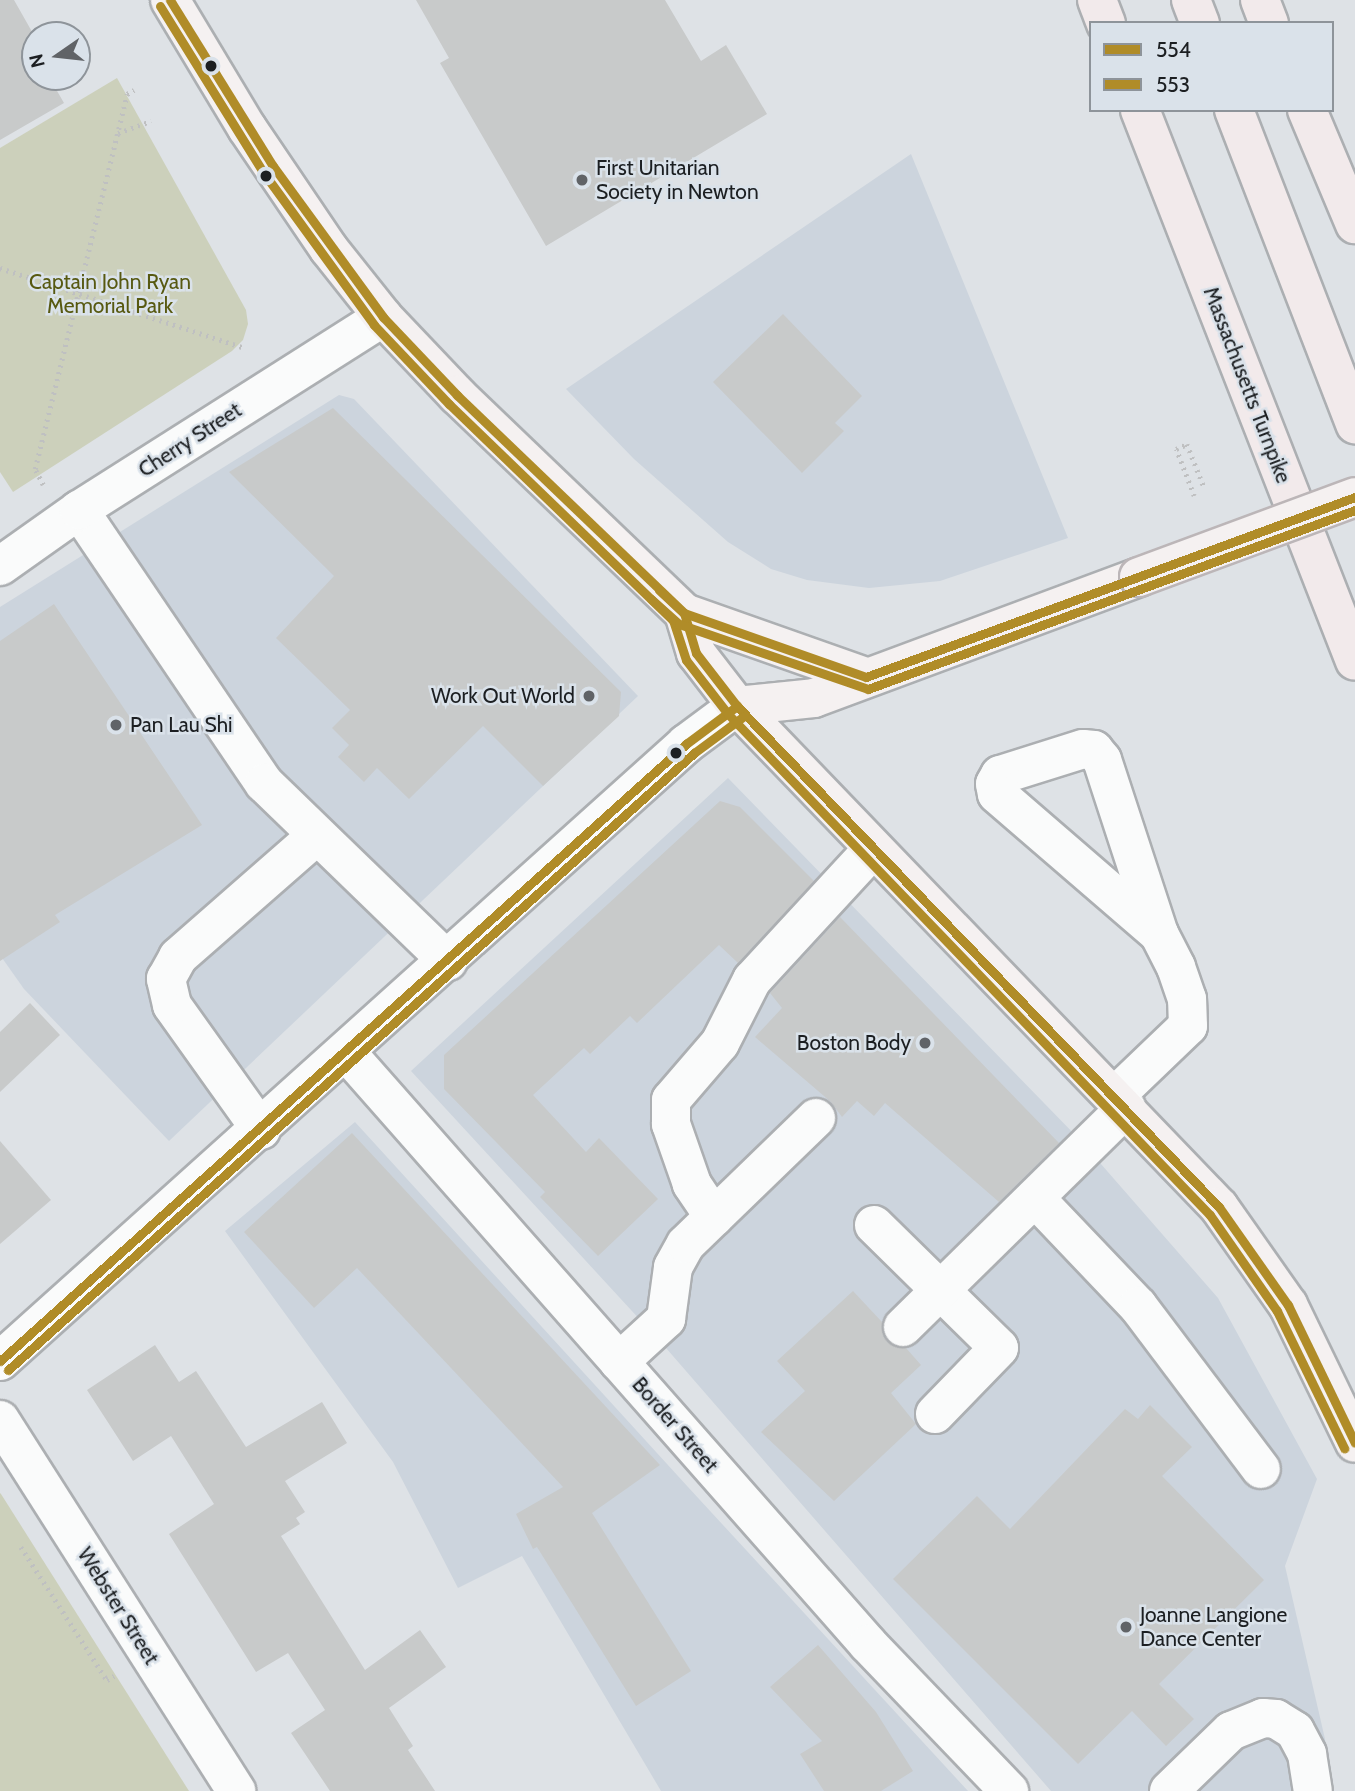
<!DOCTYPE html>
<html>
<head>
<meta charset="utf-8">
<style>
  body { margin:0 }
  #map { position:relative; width:1355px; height:1791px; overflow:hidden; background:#dee2e6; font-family:Cabin,sans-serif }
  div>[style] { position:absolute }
  .built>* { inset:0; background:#ccd4dd }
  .green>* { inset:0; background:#ccd0bb }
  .building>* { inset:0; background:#c8caca }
  .path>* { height:4.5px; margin-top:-2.25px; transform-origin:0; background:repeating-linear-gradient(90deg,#bfc0c1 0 2px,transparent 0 7px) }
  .roads { filter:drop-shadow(2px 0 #acafb2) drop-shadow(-2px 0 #acafb2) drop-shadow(0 2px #acafb2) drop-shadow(0 -2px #acafb2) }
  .minor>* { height:38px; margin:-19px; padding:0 19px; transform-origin:19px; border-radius:19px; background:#fafbfb }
  .major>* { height:38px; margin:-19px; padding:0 19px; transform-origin:19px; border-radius:19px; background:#f5f1f1 }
  .highway>* { height:38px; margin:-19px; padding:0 19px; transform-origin:19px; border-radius:19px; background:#f2eaeb }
  .bridges { filter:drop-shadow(2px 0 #bcb6b8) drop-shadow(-2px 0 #bcb6b8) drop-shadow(0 2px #bcb6b8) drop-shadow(0 -2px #bcb6b8) }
  .major-bridge>* { height:38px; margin:-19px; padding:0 19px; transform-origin:19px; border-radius:19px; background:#f5f1f1 }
  .bus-1>* { height:9px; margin:-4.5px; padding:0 4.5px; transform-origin:4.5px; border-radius:4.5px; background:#b08c28 }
  .bus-2>* { height:9px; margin:-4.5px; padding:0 4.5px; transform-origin:4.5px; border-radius:4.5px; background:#b08c28 }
  .dots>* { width:19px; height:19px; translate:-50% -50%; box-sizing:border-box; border:4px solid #dae2ea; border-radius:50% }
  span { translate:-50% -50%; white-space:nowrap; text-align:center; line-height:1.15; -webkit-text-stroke:5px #dae2ea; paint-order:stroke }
  .poi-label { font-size:21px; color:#1c1f22 }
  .left { translate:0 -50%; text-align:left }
  .right { translate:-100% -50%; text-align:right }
  .park-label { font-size:21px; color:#575911 }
  .street-label { font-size:21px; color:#1c1f22 }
  .legend { position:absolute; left:1089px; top:21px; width:245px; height:91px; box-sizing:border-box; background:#dae2ea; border:2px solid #8e949a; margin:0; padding:9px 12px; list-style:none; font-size:21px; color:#1c1f22 }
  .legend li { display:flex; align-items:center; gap:14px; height:35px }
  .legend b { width:35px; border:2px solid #8e949a }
  .north { position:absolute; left:21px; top:21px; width:70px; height:70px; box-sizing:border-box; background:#dae2ea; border:2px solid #8e949a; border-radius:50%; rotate:256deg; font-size:19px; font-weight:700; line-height:28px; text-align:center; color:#1c1f22 }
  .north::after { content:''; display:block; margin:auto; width:24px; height:32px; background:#606367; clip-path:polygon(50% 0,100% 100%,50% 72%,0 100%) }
</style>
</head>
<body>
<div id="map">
  <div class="built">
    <div style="clip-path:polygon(911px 154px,1068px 538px,940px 581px,869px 588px,807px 580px,771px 569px,728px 542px,634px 459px,566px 389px)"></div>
    <div style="clip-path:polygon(339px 395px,354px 399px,638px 696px,169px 1141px,24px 989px,0 955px,0 607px)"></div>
    <div style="clip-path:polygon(728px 778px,1080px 1140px,1218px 1298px,1317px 1479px,1285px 1566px,1325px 1739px,1329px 1791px,1051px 1791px,666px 1348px,411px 1071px)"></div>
    <div style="clip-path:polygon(355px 1122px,688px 1487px,968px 1791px,661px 1791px,522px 1556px,458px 1588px,393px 1462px,225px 1231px)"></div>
  </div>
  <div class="green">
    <div style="clip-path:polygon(117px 78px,246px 310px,248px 324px,243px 340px,232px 351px,13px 492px,0 472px,0 148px)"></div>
    <div style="clip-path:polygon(0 1493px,1px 1494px,189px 1791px,0 1791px)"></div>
  </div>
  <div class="building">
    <div style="clip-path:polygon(0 0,14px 0,35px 37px,35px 77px,49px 77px,64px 103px,0 140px)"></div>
    <div style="clip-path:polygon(416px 0,665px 0,701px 61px,726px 45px,767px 114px,546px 246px,440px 63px,449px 58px)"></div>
    <div style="clip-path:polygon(783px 314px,862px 396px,835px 423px,844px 431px,802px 473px,713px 382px)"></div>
    <div style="clip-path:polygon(333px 408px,621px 692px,619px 716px,543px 786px,483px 726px,409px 799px,377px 768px,364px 782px,338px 757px,349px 745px,332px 728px,350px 710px,276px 638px,334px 576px,229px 472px)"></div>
    <div style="clip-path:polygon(54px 604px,202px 825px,55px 915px,60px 922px,0 961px,0 641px)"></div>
    <div style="clip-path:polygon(720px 801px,740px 807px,814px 881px,738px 963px,719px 945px,637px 1023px,630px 1016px,590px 1054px,584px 1048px,533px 1095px,586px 1152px,599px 1138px,658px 1199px,598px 1256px,540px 1197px,545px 1192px,444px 1089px,444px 1055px)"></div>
    <div style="clip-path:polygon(840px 917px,1059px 1143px,999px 1202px,885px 1103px,874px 1116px,857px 1101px,842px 1117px,831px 1102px,755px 1037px,782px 1008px,770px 993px)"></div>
    <div style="clip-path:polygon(30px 1003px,60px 1035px,0 1092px,0 1032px)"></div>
    <div style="clip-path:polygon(352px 1133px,660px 1465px,592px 1513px,691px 1671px,636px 1706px,537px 1547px,533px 1549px,516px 1514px,563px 1487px,357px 1268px,314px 1308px,244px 1232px)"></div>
    <div style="clip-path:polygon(0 1141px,51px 1200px,0 1244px)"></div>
    <div style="clip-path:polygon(853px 1291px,882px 1322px,887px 1342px,906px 1348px,921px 1365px,891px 1393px,916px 1424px,834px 1501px,761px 1432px,805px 1391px,777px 1361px)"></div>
    <div style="clip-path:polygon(155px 1345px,179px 1382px,196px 1371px,246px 1447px,322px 1402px,347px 1443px,285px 1481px,305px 1512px,296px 1518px,300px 1524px,281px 1536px,365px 1670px,420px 1630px,446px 1667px,389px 1708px,413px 1746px,408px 1750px,435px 1791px,330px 1791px,291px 1733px,325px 1710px,288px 1653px,256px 1672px,169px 1534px,214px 1504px,171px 1436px,133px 1461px,87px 1390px)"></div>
    <div style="clip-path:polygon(1150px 1405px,1192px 1447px,1162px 1476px,1264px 1580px,1159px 1684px,1194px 1719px,1166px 1746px,1132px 1711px,1078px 1764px,893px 1579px,977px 1496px,1010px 1529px,1125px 1409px,1138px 1419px)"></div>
    <div style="clip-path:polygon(818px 1645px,876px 1712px,913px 1771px,881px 1791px,824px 1791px,800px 1754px,822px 1741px,770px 1687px)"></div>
  </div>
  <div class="path">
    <div style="left:118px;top:133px;width:35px;rotate:-20deg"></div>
    <div style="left:0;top:268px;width:255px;rotate:18.1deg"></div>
    <div style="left:43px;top:485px;width:18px;rotate:-117deg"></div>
    <div style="left:35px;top:469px;width:386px;rotate:-76.2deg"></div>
    <div style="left:127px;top:94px;width:8px;rotate:-30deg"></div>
    <div style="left:1194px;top:496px;width:50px;rotate:-111deg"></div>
    <div style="left:1176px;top:449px;width:12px;rotate:-24deg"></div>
    <div style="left:1187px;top:444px;width:46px;rotate:68.4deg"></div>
    <div style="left:21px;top:1547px;width:158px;rotate:57.1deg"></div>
    <div style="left:107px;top:1680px;width:8px;rotate:-30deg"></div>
  </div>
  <div class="roads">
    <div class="minor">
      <div style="left:79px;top:510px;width:330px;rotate:55.9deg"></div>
      <div style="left:264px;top:783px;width:256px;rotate:44.1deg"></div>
      <div style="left:0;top:566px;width:97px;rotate:-35.3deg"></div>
      <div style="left:79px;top:510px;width:360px;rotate:-32.4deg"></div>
      <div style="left:347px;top:1053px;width:788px;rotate:48.6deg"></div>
      <div style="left:868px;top:1644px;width:204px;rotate:46.2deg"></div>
      <div style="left:1115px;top:1096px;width:101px;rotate:-43.8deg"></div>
      <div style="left:1188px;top:1026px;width:27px;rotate:-92deg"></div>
      <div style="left:1187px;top:999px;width:34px;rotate:-109deg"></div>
      <div style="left:1176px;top:967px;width:37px;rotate:-117deg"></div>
      <div style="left:1159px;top:934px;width:183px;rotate:-108.1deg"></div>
      <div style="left:1102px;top:760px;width:13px;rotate:-129deg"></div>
      <div style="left:1094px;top:750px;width:11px;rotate:-175deg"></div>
      <div style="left:1083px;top:749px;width:87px;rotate:162.6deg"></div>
      <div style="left:1000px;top:775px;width:10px;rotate:119deg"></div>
      <div style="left:995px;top:784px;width:10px;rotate:79deg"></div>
      <div style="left:997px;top:794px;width:214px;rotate:40.8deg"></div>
      <div style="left:261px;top:1130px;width:153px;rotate:-125.5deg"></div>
      <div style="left:172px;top:1005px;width:27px;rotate:-103deg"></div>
      <div style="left:166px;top:979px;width:25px;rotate:-61deg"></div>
      <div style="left:178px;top:957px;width:184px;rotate:-41.2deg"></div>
      <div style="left:1035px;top:1198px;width:149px;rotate:46.4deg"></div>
      <div style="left:1138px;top:1306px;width:204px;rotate:53deg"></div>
      <div style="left:714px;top:1217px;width:40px;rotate:-124deg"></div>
      <div style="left:692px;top:1184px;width:64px;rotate:-109.3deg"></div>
      <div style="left:671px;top:1124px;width:24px;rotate:-90deg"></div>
      <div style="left:671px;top:1100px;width:75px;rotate:-49.3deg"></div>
      <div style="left:720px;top:1043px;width:71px;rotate:-63.1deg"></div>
      <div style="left:752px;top:980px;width:178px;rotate:-47.3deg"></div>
      <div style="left:874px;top:1225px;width:175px;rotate:44.5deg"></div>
      <div style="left:999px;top:1348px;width:92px;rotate:134.1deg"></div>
      <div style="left:903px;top:1327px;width:313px;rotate:-44.5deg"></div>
      <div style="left:0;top:1361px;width:923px;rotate:-41.97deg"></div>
      <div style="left:686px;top:744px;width:64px;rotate:-36.7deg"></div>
      <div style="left:619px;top:1362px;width:64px;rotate:-42.5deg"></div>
      <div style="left:666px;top:1319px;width:52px;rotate:-82.3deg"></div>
      <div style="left:673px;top:1267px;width:26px;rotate:-61deg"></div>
      <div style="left:686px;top:1244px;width:181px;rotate:-44.1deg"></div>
      <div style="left:0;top:1420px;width:440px;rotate:57.5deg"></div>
      <div style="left:1169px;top:1791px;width:86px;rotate:-44.1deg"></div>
      <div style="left:1231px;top:1731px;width:35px;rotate:-22deg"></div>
      <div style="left:1263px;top:1718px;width:13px;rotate:4deg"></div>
      <div style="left:1276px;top:1719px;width:22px;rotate:32deg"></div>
      <div style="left:1295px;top:1731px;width:26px;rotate:62deg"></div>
      <div style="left:1307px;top:1754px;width:37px;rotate:81deg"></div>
    </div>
    <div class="major">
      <div style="left:170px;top:0;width:149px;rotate:59deg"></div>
      <div style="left:247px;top:128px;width:146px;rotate:55.9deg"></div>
      <div style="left:329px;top:249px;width:87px;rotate:51.5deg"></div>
      <div style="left:383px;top:317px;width:108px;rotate:46.5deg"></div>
      <div style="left:457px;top:395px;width:315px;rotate:43.8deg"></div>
      <div style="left:684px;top:613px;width:193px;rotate:19.4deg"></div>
      <div style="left:684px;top:613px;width:42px;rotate:73.3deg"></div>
      <div style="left:696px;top:653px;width:67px;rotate:52.3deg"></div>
      <div style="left:737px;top:706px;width:695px;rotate:46.11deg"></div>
      <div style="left:1219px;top:1207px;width:120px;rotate:54.9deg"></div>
      <div style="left:1288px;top:1305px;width:153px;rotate:64.1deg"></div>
      <div style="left:737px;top:706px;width:77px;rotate:-5.9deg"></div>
      <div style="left:814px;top:698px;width:347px;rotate:-20.4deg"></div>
    </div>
    <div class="highway">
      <div style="left:1097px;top:0;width:25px;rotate:69deg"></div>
      <div style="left:1191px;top:0;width:25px;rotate:69deg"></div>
      <div style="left:1260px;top:0;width:25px;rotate:69deg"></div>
      <div style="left:1140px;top:110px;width:591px;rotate:68.68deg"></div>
      <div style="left:1234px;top:110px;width:337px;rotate:68.9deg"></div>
      <div style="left:1307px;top:110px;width:124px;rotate:67.2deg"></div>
    </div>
  </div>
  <div class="bridges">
    <div class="major-bridge">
      <div style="left:1139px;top:577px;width:230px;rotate:-20.3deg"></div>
    </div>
  </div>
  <div class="bus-1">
    <div style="left:170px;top:0;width:195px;rotate:58.2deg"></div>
    <div style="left:273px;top:166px;width:187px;rotate:53.9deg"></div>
    <div style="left:383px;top:317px;width:108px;rotate:46.5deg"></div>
    <div style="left:457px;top:395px;width:315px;rotate:43.8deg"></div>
    <div style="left:684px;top:613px;width:42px;rotate:73.3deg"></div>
    <div style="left:696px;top:653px;width:67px;rotate:52.3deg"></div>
    <div style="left:737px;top:706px;width:695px;rotate:46.11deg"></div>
    <div style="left:1219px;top:1207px;width:120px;rotate:54.9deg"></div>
    <div style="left:1288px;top:1305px;width:153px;rotate:64.1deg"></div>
    <div style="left:659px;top:590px;width:34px;rotate:43deg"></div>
    <div style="left:684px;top:613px;width:193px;rotate:19.4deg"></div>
    <div style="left:866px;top:677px;width:521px;rotate:-20.21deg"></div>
    <div style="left:0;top:1361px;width:923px;rotate:-41.97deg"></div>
    <div style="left:686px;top:744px;width:64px;rotate:-36.7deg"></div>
  </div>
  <div class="bus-2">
    <div style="left:160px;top:6px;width:195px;rotate:58.2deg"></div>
    <div style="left:263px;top:172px;width:189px;rotate:54deg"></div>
    <div style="left:374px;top:325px;width:109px;rotate:46.5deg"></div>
    <div style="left:449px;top:404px;width:311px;rotate:44deg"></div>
    <div style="left:673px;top:620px;width:42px;rotate:72deg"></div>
    <div style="left:686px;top:660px;width:68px;rotate:52.1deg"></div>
    <div style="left:728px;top:714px;width:695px;rotate:46.11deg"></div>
    <div style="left:1210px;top:1215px;width:117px;rotate:55.1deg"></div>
    <div style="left:1277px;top:1311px;width:153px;rotate:63.9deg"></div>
    <div style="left:651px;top:599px;width:38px;rotate:42deg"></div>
    <div style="left:679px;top:624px;width:200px;rotate:19deg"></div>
    <div style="left:868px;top:689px;width:519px;rotate:-20.18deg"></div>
    <div style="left:8px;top:1370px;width:923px;rotate:-41.97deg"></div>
    <div style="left:694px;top:753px;width:62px;rotate:-36.5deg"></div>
  </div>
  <div class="dots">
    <div style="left:211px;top:66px;background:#1c1f22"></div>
    <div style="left:266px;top:176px;background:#1c1f22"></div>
    <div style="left:582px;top:180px;background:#606367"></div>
    <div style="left:589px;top:696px;background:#606367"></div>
    <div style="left:116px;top:725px;background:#606367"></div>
    <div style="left:676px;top:753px;background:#1c1f22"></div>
    <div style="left:925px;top:1043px;background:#606367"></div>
    <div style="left:1126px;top:1627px;background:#606367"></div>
  </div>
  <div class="poi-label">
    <span class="left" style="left:596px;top:180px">First Unitarian<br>Society in Newton</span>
    <span class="right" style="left:575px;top:696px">Work Out World</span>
    <span class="left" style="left:130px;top:725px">Pan Lau Shi</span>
    <span class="right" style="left:911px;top:1043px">Boston Body</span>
    <span class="left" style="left:1140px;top:1627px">Joanne Langione<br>Dance Center</span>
  </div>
  <div class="park-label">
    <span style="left:110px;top:294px">Captain John Ryan<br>Memorial Park</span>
  </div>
  <div class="street-label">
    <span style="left:1247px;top:385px;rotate:69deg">Massachusetts Turnpike</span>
    <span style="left:190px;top:440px;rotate:-33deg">Cherry Street</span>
    <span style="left:675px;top:1425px;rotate:49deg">Border Street</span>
    <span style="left:118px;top:1606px;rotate:58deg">Webster Street</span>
  </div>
  <ul class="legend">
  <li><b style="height:9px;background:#b08c28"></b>554</li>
  <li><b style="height:9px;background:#b08c28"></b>553</li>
  </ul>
  <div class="north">N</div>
</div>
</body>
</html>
